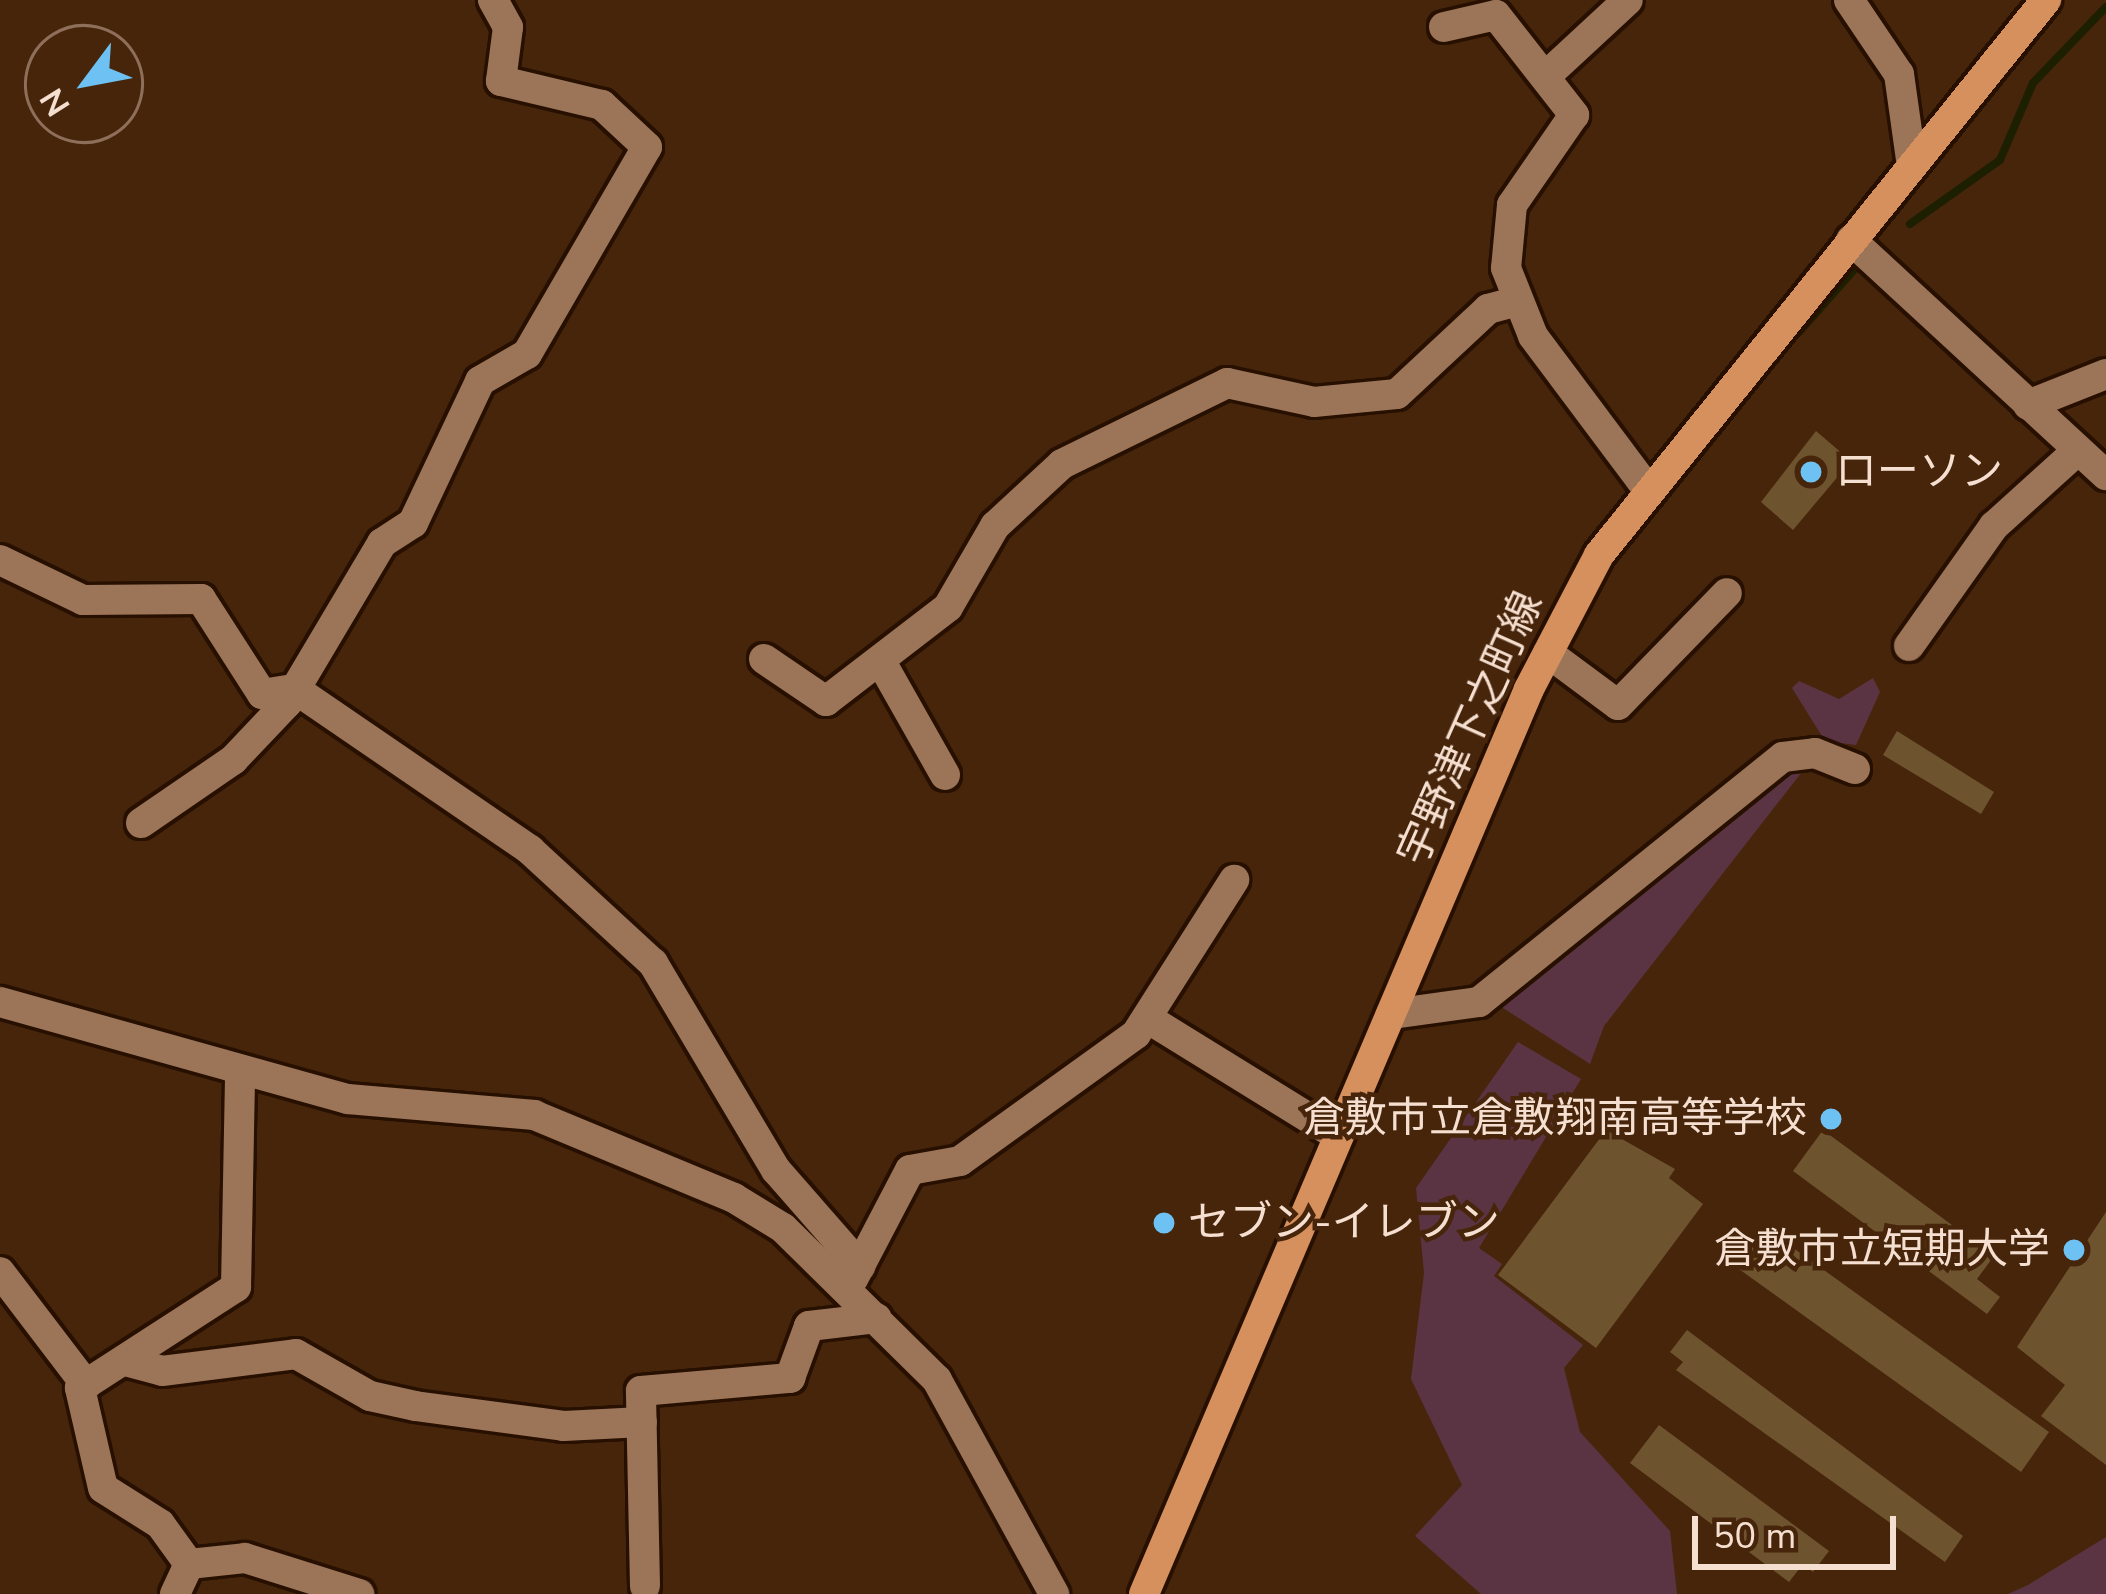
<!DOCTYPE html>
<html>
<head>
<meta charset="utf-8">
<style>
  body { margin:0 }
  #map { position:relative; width:2106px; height:1594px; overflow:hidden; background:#47250b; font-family:"Nunito Sans","Noto Sans JP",sans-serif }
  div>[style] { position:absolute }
  .green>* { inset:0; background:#5a3443 }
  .stream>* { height:8px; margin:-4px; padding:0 4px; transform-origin:4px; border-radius:4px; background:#1c1f00 }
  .building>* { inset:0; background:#6d542e }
  .roads { filter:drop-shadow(3px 0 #281000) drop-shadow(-3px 0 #281000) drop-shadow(0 3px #281000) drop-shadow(0 -3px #281000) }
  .minor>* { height:30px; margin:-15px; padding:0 15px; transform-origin:15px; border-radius:15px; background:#9c7559 }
  .major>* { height:30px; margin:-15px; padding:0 15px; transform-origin:15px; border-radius:15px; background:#d6905d }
  .dots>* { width:33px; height:33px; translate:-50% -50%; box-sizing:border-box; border:6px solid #47250b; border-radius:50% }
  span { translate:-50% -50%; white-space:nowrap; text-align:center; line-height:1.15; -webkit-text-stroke:9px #47250b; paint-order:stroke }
  .poi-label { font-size:42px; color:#f5dfd0 }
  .left { translate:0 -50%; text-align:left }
  .right { translate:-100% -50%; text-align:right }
  .street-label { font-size:42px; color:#f5dfd0 }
  .north { position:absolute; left:24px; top:24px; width:120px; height:120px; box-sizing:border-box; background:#47250b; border:3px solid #8d6f5a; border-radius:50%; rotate:238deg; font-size:33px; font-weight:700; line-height:48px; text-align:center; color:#f5dfd0 }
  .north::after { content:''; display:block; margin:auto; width:42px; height:54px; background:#6dc2f3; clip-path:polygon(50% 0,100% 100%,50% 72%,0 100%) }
  .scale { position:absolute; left:1692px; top:1516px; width:204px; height:54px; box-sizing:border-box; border:6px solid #f5dfd0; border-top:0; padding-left:15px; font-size:36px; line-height:42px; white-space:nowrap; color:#f5dfd0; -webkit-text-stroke:9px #47250b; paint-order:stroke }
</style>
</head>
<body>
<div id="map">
  <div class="green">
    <div style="clip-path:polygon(1873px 678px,1880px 692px,1856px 745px,1825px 741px,1792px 688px,1799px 681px,1839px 699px)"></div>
    <div style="clip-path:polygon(1790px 765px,1805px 768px,1604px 1026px,1590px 1064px,1500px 1006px)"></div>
    <div style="clip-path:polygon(1518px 1042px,1581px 1079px,1479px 1248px,1502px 1264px,1494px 1276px,1583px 1345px,1564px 1368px,1580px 1432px,1670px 1531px,1677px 1594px,1481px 1594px,1415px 1536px,1462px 1485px,1411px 1379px,1424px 1273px,1416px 1188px)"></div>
    <div style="clip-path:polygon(2106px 1537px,2106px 1594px,2008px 1594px,2028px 1585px)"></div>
  </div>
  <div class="stream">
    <div style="left:1910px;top:224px;width:110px;rotate:-35.4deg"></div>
    <div style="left:2000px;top:160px;width:84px;rotate:-66.8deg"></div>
    <div style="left:2033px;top:83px;width:105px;rotate:-46.2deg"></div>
    <div style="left:1799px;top:332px;width:92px;rotate:-48.5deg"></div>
  </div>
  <div class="building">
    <div style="clip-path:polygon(1816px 431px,1851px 461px,1793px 530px,1761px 502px)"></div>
    <div style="clip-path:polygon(1897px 731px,1994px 792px,1981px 814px,1883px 755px)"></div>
    <div style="clip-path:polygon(1606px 1130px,1675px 1169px,1669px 1178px,1703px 1204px,1596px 1348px,1498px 1275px)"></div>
    <div style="clip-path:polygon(1823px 1130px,1994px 1256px,1977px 1279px,2000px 1297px,1987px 1314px,1793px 1171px)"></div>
    <div style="clip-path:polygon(2106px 1212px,2106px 1465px,2041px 1416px,2065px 1385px,2017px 1347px)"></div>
    <div style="clip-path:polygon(1778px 1237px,2049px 1432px,2021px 1472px,1732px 1264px,1750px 1239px,1767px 1251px)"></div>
    <div style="clip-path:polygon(1687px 1330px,1963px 1536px,1945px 1562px,1676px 1370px,1683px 1362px,1670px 1352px)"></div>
    <div style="clip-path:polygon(1659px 1425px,1829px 1551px,1813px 1572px,1803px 1564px,1789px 1582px,1630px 1463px)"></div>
  </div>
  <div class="roads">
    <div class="minor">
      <div style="left:1849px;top:0;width:89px;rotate:56deg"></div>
      <div style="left:1899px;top:74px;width:93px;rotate:82deg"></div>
      <div style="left:1444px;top:27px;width:53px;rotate:-13deg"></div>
      <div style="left:1496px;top:15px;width:127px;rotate:52deg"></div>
      <div style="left:1574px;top:115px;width:109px;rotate:124.6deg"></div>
      <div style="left:1512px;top:205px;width:63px;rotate:95.4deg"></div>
      <div style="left:1506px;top:268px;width:73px;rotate:68.3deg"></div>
      <div style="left:1533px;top:336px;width:192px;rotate:53.2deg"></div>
      <div style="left:1547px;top:75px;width:110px;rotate:-42.8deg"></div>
      <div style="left:1851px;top:240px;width:347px;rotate:42.7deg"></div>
      <div style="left:2028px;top:405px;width:84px;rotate:-21.7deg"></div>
      <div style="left:0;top:560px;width:92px;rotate:25.7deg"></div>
      <div style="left:83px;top:600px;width:118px;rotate:-0.5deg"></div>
      <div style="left:201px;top:599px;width:113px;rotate:57.3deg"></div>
      <div style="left:262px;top:694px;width:33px;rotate:-9deg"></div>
      <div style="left:295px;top:689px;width:285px;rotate:34.4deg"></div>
      <div style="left:530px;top:850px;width:167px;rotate:42.6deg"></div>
      <div style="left:653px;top:963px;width:241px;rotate:59.3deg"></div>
      <div style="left:776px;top:1170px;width:128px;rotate:48.8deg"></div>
      <div style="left:1909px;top:646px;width:147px;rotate:-54.7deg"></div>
      <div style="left:1994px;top:526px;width:110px;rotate:-42.1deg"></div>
      <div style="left:1548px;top:653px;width:87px;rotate:36.6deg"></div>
      <div style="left:1618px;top:705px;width:156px;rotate:-45.8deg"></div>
      <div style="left:764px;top:659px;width:75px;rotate:34.1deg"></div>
      <div style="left:826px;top:701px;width:154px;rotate:-37.6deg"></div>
      <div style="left:948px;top:607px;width:94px;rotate:-59.9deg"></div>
      <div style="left:995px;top:526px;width:91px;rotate:-42.8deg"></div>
      <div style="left:1062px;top:464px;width:184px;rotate:-26.1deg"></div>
      <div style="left:1227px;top:383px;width:89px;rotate:12.3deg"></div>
      <div style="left:1314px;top:402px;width:83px;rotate:-5.5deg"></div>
      <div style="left:1397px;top:394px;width:125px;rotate:-43deg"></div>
      <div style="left:1488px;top:309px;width:27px;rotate:-15deg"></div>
      <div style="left:880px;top:660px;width:132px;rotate:60.5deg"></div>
      <div style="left:141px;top:823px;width:112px;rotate:-34.4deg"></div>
      <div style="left:233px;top:760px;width:79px;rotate:-46.5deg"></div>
      <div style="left:287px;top:703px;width:186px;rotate:-59.3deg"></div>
      <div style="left:382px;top:543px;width:37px;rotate:-33deg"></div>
      <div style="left:413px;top:523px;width:157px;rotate:-64.7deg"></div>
      <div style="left:480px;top:381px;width:54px;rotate:-29.9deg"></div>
      <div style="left:527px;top:354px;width:239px;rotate:-59.9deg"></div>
      <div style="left:647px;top:147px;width:62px;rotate:-137deg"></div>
      <div style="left:602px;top:105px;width:104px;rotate:-166.6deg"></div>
      <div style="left:501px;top:81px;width:54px;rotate:-82.6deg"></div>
      <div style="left:508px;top:27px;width:31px;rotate:-119deg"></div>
      <div style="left:0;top:1002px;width:361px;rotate:15.6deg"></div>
      <div style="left:348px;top:1099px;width:187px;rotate:4.9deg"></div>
      <div style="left:534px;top:1115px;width:217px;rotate:22.5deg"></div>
      <div style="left:734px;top:1198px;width:57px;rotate:31.5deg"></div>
      <div style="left:783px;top:1228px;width:216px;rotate:44.6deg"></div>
      <div style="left:937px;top:1380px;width:244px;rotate:61.3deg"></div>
      <div style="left:1391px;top:1014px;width:89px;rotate:-7.8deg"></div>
      <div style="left:1479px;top:1002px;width:390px;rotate:-38.9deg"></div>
      <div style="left:1783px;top:757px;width:32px;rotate:-7deg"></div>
      <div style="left:1815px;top:753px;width:43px;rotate:21.8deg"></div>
      <div style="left:1147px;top:1018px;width:225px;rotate:31.7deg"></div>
      <div style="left:0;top:1272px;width:142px;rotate:52.7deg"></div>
      <div style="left:853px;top:1279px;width:123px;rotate:-62.4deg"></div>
      <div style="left:910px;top:1170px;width:51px;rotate:-10.2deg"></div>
      <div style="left:960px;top:1161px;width:217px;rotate:-35.8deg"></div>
      <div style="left:1136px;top:1034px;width:183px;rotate:-57.5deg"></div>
      <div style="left:129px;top:1362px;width:34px;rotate:15deg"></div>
      <div style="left:162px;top:1371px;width:135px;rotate:-7.2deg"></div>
      <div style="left:296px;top:1354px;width:85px;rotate:29.6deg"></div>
      <div style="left:370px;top:1396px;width:46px;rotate:12.5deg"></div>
      <div style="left:415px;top:1406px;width:150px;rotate:7.6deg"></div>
      <div style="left:564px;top:1426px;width:78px;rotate:-2.9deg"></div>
      <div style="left:189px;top:1564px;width:49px;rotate:-125.9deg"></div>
      <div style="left:160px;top:1524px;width:67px;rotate:-147.7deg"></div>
      <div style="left:103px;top:1488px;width:103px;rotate:-103deg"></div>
      <div style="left:80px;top:1388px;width:186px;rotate:-32.9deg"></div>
      <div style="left:236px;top:1287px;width:213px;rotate:-88.9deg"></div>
      <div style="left:645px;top:1586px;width:195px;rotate:-91.2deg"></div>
      <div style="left:641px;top:1391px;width:150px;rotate:-5deg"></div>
      <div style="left:790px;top:1378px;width:55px;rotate:-69.9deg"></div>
      <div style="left:809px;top:1326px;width:68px;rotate:-6.7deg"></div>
      <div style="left:175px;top:1594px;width:33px;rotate:-65deg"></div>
      <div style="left:189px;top:1564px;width:56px;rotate:-6.1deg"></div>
      <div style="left:245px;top:1558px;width:120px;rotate:17.5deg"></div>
    </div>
    <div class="major">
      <div style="left:1144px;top:1594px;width:983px;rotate:-66.95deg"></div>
      <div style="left:1529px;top:689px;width:151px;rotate:-62.4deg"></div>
      <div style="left:1599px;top:555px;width:713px;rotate:-51.15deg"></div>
    </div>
  </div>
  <div class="dots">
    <div style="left:1811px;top:472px;background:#6dc2f3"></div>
    <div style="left:1831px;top:1119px;background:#6dc2f3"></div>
    <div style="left:1164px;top:1223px;background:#6dc2f3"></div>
    <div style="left:2074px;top:1250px;background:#6dc2f3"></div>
  </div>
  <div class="poi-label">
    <span class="left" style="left:1835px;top:472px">ローソン</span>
    <span class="right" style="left:1807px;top:1119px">倉敷市立倉敷翔南高等学校</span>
    <span class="left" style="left:1188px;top:1223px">セブン-イレブン</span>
    <span class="right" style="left:2050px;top:1250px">倉敷市立短期大学</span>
  </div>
  <div class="street-label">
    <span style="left:1471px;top:729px;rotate:-66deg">宇野津下之町線</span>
  </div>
  <div class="north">N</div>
  <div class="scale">50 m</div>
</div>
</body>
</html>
